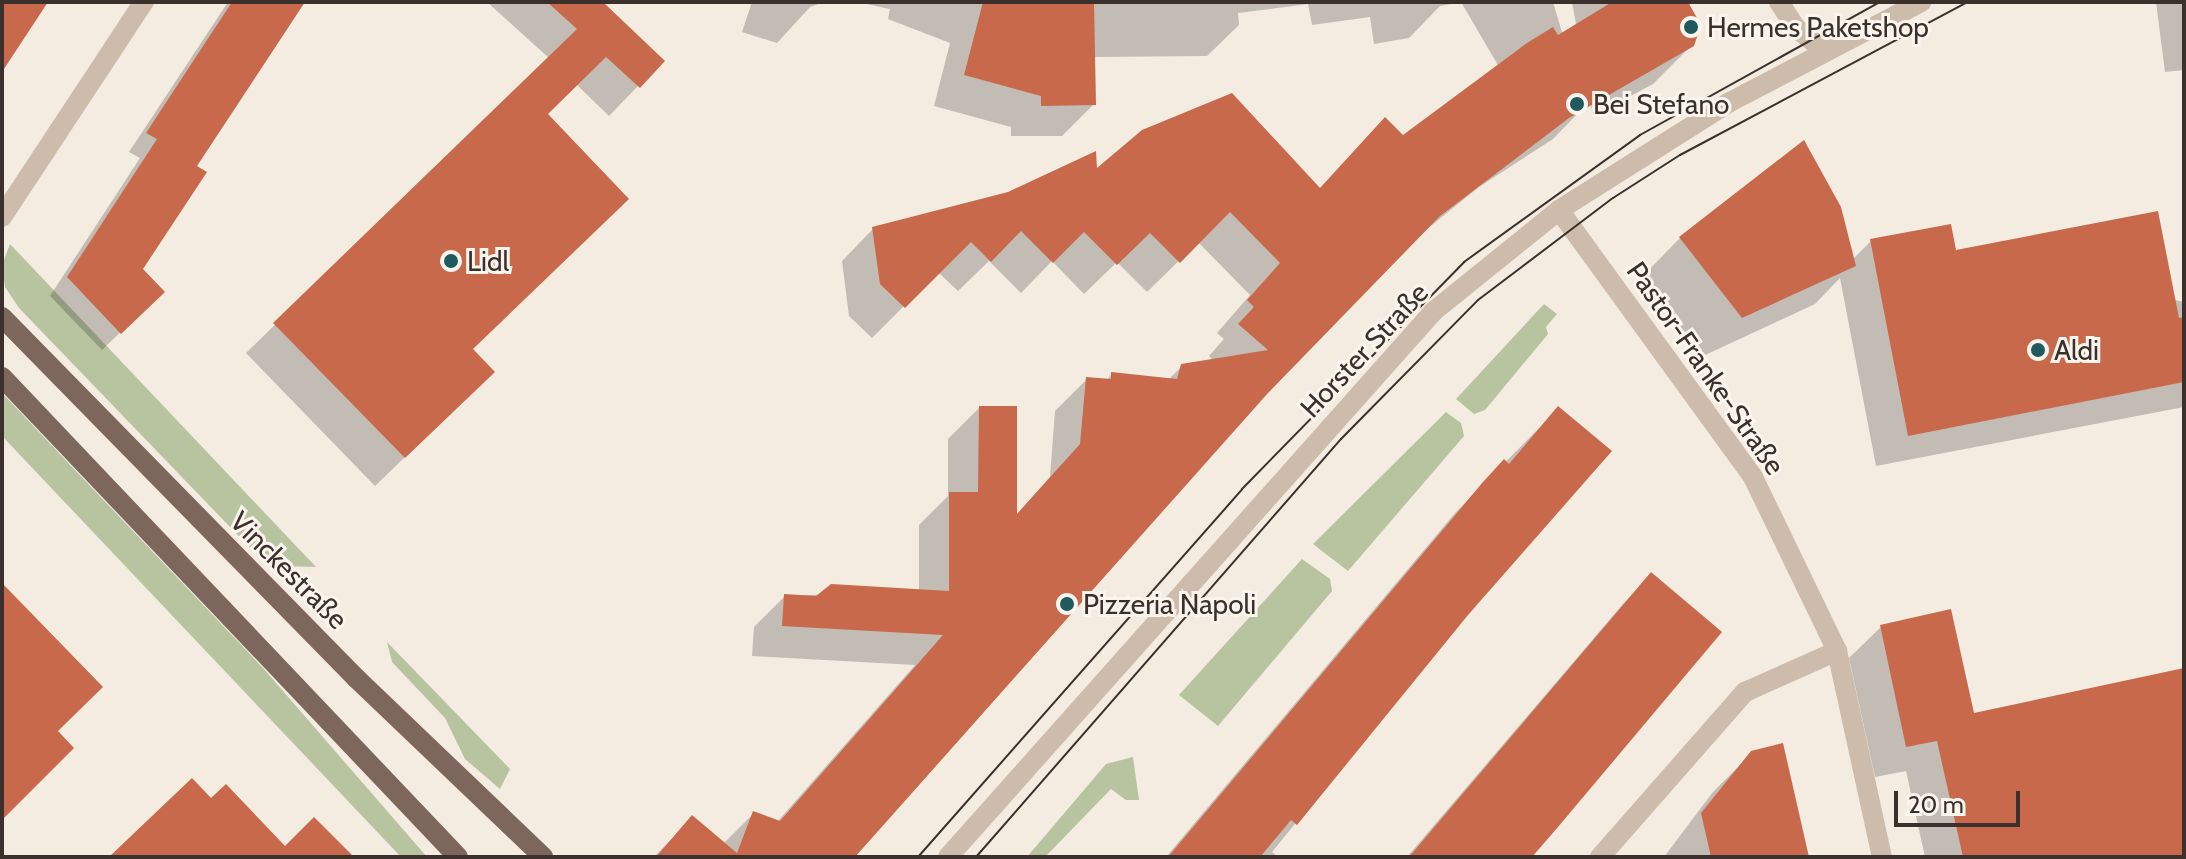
<!DOCTYPE html>
<html>
<head>
<meta charset="utf-8">
<style>
  body { margin:0 }
  #map { position:relative; width:2186px; height:859px; overflow:hidden; background:#f4ebe1; font-family:Cabin,sans-serif }
  div>[style] { position:absolute }
  .green>* { inset:0; background:#b8c4a0 }
  .shadow>* { inset:0; background:#0003 }
  .building>* { inset:0; background:#c8694b }
  .minor>* { height:20px; margin:-10px; padding:0 10px; transform-origin:10px; border-radius:10px; background:#cdbbac }
  .tertiary>* { height:20px; margin:-10px; padding:0 10px; transform-origin:10px; border-radius:10px; background:#cdbbac }
  .primary>* { height:20px; margin:-10px; padding:0 10px; transform-origin:10px; border-radius:10px; background:#7d675c }
  .tram>* { height:2px; margin:-1px; padding:0 1px; transform-origin:1px; border-radius:1px; background:#3b302b }
  .dots>* { width:22px; height:22px; translate:-50% -50%; box-sizing:border-box; border:4px solid #fbf5ee; border-radius:50% }
  span { translate:-50% -50%; white-space:nowrap; text-align:center; line-height:1.15; -webkit-text-stroke:6px #fbf5ee; paint-order:stroke }
  .poi-label { font-size:28px; color:#3b302b }
  .left { translate:0 -50%; text-align:left }
  .street-label { font-size:28px; color:#3b302b }
  .frame { position:absolute; inset:0; border:4px solid #3b302b; pointer-events:none }
  .scale { position:absolute; left:1894px; top:791px; width:126px; height:36px; box-sizing:border-box; border:4px solid #3b302b; border-top:0; padding-left:10px; font-size:24px; line-height:28px; white-space:nowrap; color:#3b302b; -webkit-text-stroke:6px #fbf5ee; paint-order:stroke }
</style>
</head>
<body>
<div id="map">
  <div class="green">
    <div style="clip-path:polygon(10px 244px,316px 567px,281px 566px,257px 555px,19px 308px,5px 287px,2px 265px)"></div>
    <div style="clip-path:polygon(1544px 304px,1557px 314px,1546px 327px,1548px 334px,1485px 410px,1474px 414px,1456px 399px)"></div>
    <div style="clip-path:polygon(2px 393px,263px 668px,427px 857px,401px 857px,2px 436px)"></div>
    <div style="clip-path:polygon(1446px 412px,1461px 423px,1464px 436px,1348px 571px,1313px 544px)"></div>
    <div style="clip-path:polygon(1302px 559px,1330px 579px,1332px 591px,1218px 726px,1179px 695px)"></div>
    <div style="clip-path:polygon(387px 642px,510px 769px,500px 789px,465px 759px,445px 718px,392px 662px)"></div>
    <div style="clip-path:polygon(1133px 757px,1139px 800px,1126px 800px,1111px 789px,1045px 857px,1027px 857px,1106px 764px)"></div>
  </div>
  <div class="shadow">
    <div style="clip-path:polygon(228px 2px,303px 2px,194px 167px,141px 270px,162px 292px,102px 350px,50px 296px,140px 158px,129px 152px)"></div>
    <div style="clip-path:polygon(487px 2px,597px 2px,662px 61px,609px 116px,576px 84px,545px 114px,471px 350px,464px 400px,375px 486px,246px 353px,549px 58px)"></div>
    <div style="clip-path:polygon(752px 2px,824px 2px,810px 7px,777px 43px,742px 32px)"></div>
    <div style="clip-path:polygon(857px 2px,1553px 2px,1584px 107px,1553px 139px,1479px 187px,1406px 246px,1345px 306px,854px 857px,654px 857px,692px 818px,723px 844px,753px 814px,777px 822px,915px 665px,752px 656px,754px 627px,785px 596px,919px 591px,919px 525px,948px 496px,948px 439px,979px 408px,1015px 516px,1050px 477px,1055px 411px,1087px 379px,1106px 381px,1112px 374px,1168px 380px,1182px 366px,1214px 361px,1209px 356px,1224px 339px,1217px 333px,1250px 295px,1198px 242px,1147px 292px,1117px 262px,1084px 294px,1052px 261px,1021px 293px,989px 261px,958px 291px,938px 272px,872px 338px,849px 316px,842px 261px,873px 229px,1095px 172px,1319px 189px,1402px 138px,1499px 67px,1461px 2px,1440px 6px,1409px 38px,1374px 44px,1370px 17px,1312px 25px,1308px 4px,1238px 13px,1239px 25px,1207px 56px,1093px 57px,1094px 104px,1062px 136px,1011px 136px,1011px 127px,934px 106px,950px 43px,888px 19px,890px 9px)"></div>
    <div style="clip-path:polygon(1572px 2px,1686px 2px,1692px 45px,1653px 84px,1593px 116px)"></div>
    <div style="clip-path:polygon(2156px 2px,2184px 2px,2184px 70px,2165px 72px)"></div>
    <div style="clip-path:polygon(1680px 238px,1852px 260px,1871px 241px,1954px 252px,2184px 302px,2184px 407px,1876px 466px,1840px 278px,1815px 304px,1703px 356px,1642px 277px)"></div>
    <div style="clip-path:polygon(1558px 409px,1466px 614px,1272px 852px,1278px 857px,1166px 857px,1455px 513px)"></div>
    <div style="clip-path:polygon(1651px 575px,1529px 857px,1407px 857px,1623px 604px)"></div>
    <div style="clip-path:polygon(1881px 627px,1973px 715px,2184px 670px,2184px 857px,1925px 857px,1906px 771px,1875px 777px,1849px 658px)"></div>
    <div style="clip-path:polygon(1752px 753px,1807px 857px,1664px 857px,1713px 792px)"></div>
  </div>
  <div class="building">
    <div style="clip-path:polygon(2px 2px,48px 2px,2px 72px)"></div>
    <div style="clip-path:polygon(232px 2px,305px 2px,197px 166px,207px 172px,143px 269px,165px 292px,121px 334px,67px 277px,157px 139px,146px 133px)"></div>
    <div style="clip-path:polygon(547px 2px,603px 2px,665px 61px,640px 88px,606px 57px,548px 114px,629px 199px,473px 349px,495px 372px,405px 458px,273px 323px,577px 29px)"></div>
    <div style="clip-path:polygon(983px 2px,1094px 2px,1096px 105px,1041px 106px,1041px 96px,964px 75px)"></div>
    <div style="clip-path:polygon(1612px 2px,1688px 2px,1701px 25px,1694px 46px,1569px 118px,1440px 216px,1268px 393px,855px 857px,656px 857px,692px 815px,737px 853px,753px 811px,780px 821px,943px 635px,782px 626px,784px 594px,816px 596px,831px 584px,949px 591px,949px 492px,978px 492px,979px 406px,1017px 406px,1017px 514px,1080px 444px,1086px 377px,1111px 379px,1111px 372px,1177px 379px,1181px 364px,1268px 350px,1238px 324px,1254px 307px,1247px 300px,1280px 263px,1230px 212px,1180px 263px,1150px 233px,1117px 265px,1084px 232px,1053px 263px,1021px 231px,991px 262px,971px 242px,905px 308px,880px 284px,872px 227px,1008px 192px,1096px 151px,1097px 168px,1142px 130px,1232px 93px,1320px 188px,1385px 117px,1403px 135px,1527px 43px,1553px 27px,1558px 35px)"></div>
    <div style="clip-path:polygon(1804px 140px,1841px 207px,1856px 266px,1742px 318px,1679px 237px)"></div>
    <div style="clip-path:polygon(2158px 211px,2179px 318px,2184px 317px,2184px 382px,1908px 436px,1870px 239px,1951px 224px,1956px 250px)"></div>
    <div style="clip-path:polygon(1558px 406px,1612px 451px,1468px 615px,1297px 825px,1291px 820px,1260px 857px,1168px 857px,1483px 482px,1504px 459px,1509px 464px)"></div>
    <div style="clip-path:polygon(1651px 572px,1722px 632px,1558px 827px,1532px 857px,1409px 857px)"></div>
    <div style="clip-path:polygon(2px 583px,103px 687px,58px 731px,74px 748px,2px 820px)"></div>
    <div style="clip-path:polygon(1951px 609px,1974px 713px,2184px 668px,2184px 857px,1963px 857px,1937px 741px,1906px 747px,1880px 625px)"></div>
    <div style="clip-path:polygon(1783px 743px,1809px 857px,1711px 857px,1701px 813px,1751px 751px)"></div>
    <div style="clip-path:polygon(192px 778px,211px 798px,226px 784px,285px 846px,314px 817px,354px 857px,109px 857px)"></div>
  </div>
  <div class="minor">
    <div style="left:1779px;top:2px;width:30px;rotate:57deg"></div>
    <div style="left:1795px;top:27px;width:38px;rotate:39deg"></div>
    <div style="left:1559px;top:210px;width:330px;rotate:54deg"></div>
    <div style="left:1753px;top:477px;width:193px;rotate:64.2deg"></div>
    <div style="left:1837px;top:651px;width:211px;rotate:77.7deg"></div>
    <div style="left:2px;top:217px;width:258px;rotate:-56.6deg"></div>
    <div style="left:1600px;top:857px;width:220px;rotate:-48.7deg"></div>
    <div style="left:1745px;top:692px;width:101px;rotate:-24deg"></div>
  </div>
  <div class="tertiary">
    <div style="left:948px;top:857px;width:731px;rotate:-48.33deg"></div>
    <div style="left:1434px;top:311px;width:161px;rotate:-38.9deg"></div>
    <div style="left:1559px;top:210px;width:202px;rotate:-32.3deg"></div>
    <div style="left:1730px;top:102px;width:216px;rotate:-27.6deg"></div>
  </div>
  <div class="primary">
    <div style="left:2px;top:317px;width:506px;rotate:45.56deg"></div>
    <div style="left:356px;top:678px;width:259px;rotate:43.7deg"></div>
    <div style="left:2px;top:377px;width:662px;rotate:46.47deg"></div>
  </div>
  <div class="tram">
    <div style="left:918px;top:857px;width:490px;rotate:-48.6deg"></div>
    <div style="left:1242px;top:489px;width:318px;rotate:-45.6deg"></div>
    <div style="left:1464px;top:262px;width:217px;rotate:-35.8deg"></div>
    <div style="left:1640px;top:135px;width:274px;rotate:-29deg"></div>
    <div style="left:976px;top:857px;width:555px;rotate:-48.87deg"></div>
    <div style="left:1341px;top:439px;width:195px;rotate:-45.4deg"></div>
    <div style="left:1478px;top:300px;width:169px;rotate:-37.1deg"></div>
    <div style="left:1613px;top:198px;width:80px;rotate:-32.7deg"></div>
    <div style="left:1680px;top:155px;width:326px;rotate:-28deg"></div>
  </div>
  <div class="dots">
    <div style="left:1691px;top:27px;background:#1f5a5e"></div>
    <div style="left:1577px;top:104px;background:#1f5a5e"></div>
    <div style="left:451px;top:261px;background:#1f5a5e"></div>
    <div style="left:2038px;top:350px;background:#1f5a5e"></div>
    <div style="left:1067px;top:604px;background:#1f5a5e"></div>
  </div>
  <div class="poi-label">
    <span class="left" style="left:1707px;top:27px">Hermes Paketshop</span>
    <span class="left" style="left:1593px;top:104px">Bei Stefano</span>
    <span class="left" style="left:467px;top:261px">Lidl</span>
    <span class="left" style="left:2054px;top:350px">Aldi</span>
    <span class="left" style="left:1083px;top:604px">Pizzeria Napoli</span>
  </div>
  <div class="street-label">
    <span style="left:1364px;top:350px;rotate:-47deg">Horster Straße</span>
    <span style="left:1706px;top:368px;rotate:55deg">Pastor-Franke-Straße</span>
    <span style="left:289px;top:570px;rotate:45deg">Vinckestraße</span>
  </div>
  <div class="frame"></div>
  <div class="scale">20 m</div>
</div>
</body>
</html>
